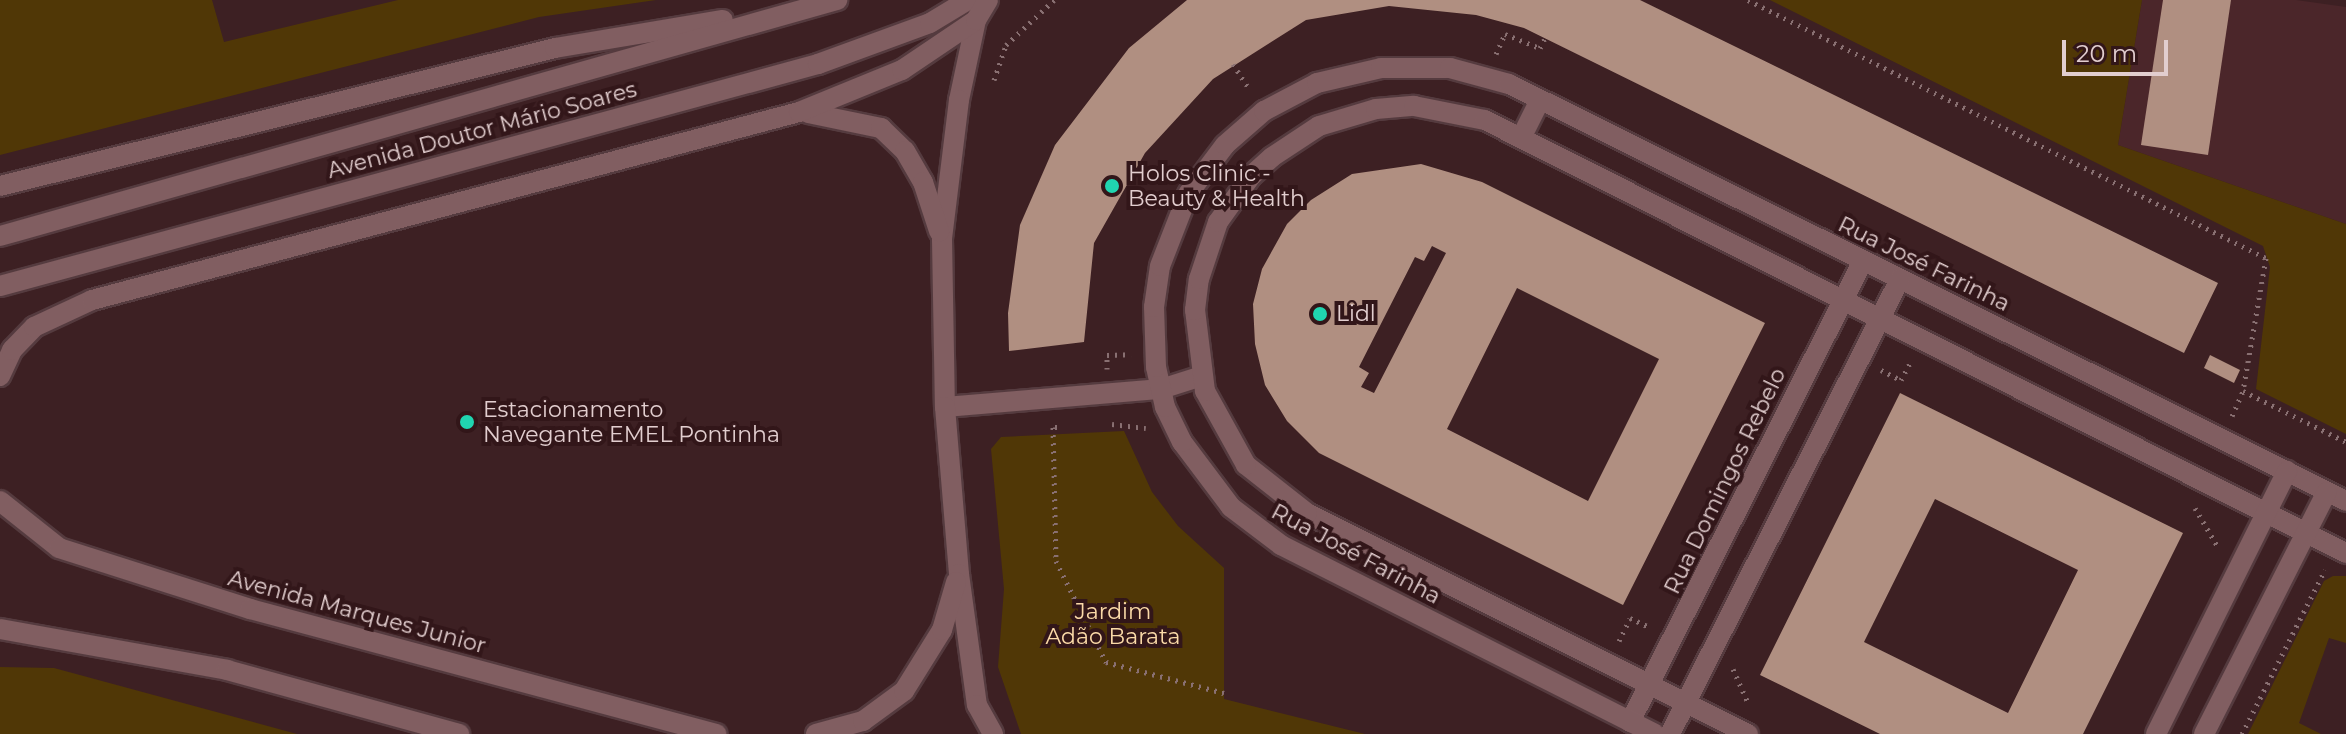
<!DOCTYPE html>
<html>
<head>
<meta charset="utf-8">
<style>
  body { margin:0 }
  #map { position:relative; width:2346px; height:734px; overflow:hidden; background:#3d2023; font-family:Montserrat,sans-serif }
  div>[style] { position:absolute }
  .built>* { inset:0; background:#4b262a }
  .green>* { inset:0; background:#503706 }
  .building>* { inset:0; background:#b08f81 }
  .path>* { height:5px; margin-top:-2.5px; transform-origin:0; background:repeating-linear-gradient(90deg,#897072 0 2px,transparent 0 8px) }
  .roads { filter:drop-shadow(2px 0 #553b3f) drop-shadow(-2px 0 #553b3f) drop-shadow(0 2px #553b3f) drop-shadow(0 -2px #553b3f) }
  .minor>* { height:20px; margin:-10px; padding:0 10px; transform-origin:10px; border-radius:10px; background:#815e61 }
  .secondary>* { height:20px; margin:-10px; padding:0 10px; transform-origin:10px; border-radius:10px; background:#815e61 }
  .dots>* { width:22px; height:22px; translate:-50% -50%; box-sizing:border-box; border:4px solid #321619; border-radius:50% }
  span { translate:-50% -50%; white-space:nowrap; text-align:center; line-height:1.15; -webkit-text-stroke:8px #321619; paint-order:stroke }
  .street-label { font-size:22px; color:#e2cecf }
  .poi-label { font-size:22px; color:#e2cecf }
  .left { translate:0 -50%; text-align:left }
  .park-label { font-size:22px; color:#fbdaa8 }
  .scale { position:absolute; left:2062px; top:40px; width:106px; height:36px; box-sizing:border-box; border:4px solid #e2cecf; border-top:0; padding-left:10px; font-size:24px; line-height:28px; white-space:nowrap; color:#e2cecf; -webkit-text-stroke:6px #321619; paint-order:stroke }
</style>
</head>
<body>
<div id="map">
  <div class="built">
    <div style="clip-path:polygon(2142px 0,2296px 0,2346px 7px,2346px 224px,2118px 145px)"></div>
  </div>
  <div class="green">
    <div style="clip-path:polygon(0 0,212px 0,224px 42px,398px 0,656px 0,539px 17px,0 155px)"></div>
    <div style="clip-path:polygon(1770px 0,2142px 0,2118px 145px,2346px 224px,2346px 434px,2256px 389px,2270px 267px,2263px 246px)"></div>
    <div style="clip-path:polygon(1124px 431px,1152px 492px,1178px 526px,1224px 568px,1224px 699px,1365px 734px,1021px 734px,998px 667px,1004px 589px,991px 449px,1001px 437px)"></div>
    <div style="clip-path:polygon(2333px 576px,2346px 576px,2346px 643px,2329px 638px,2299px 723px,2321px 734px,2248px 734px,2324px 581px)"></div>
    <div style="clip-path:polygon(0 667px,54px 668px,297px 734px,0 734px)"></div>
  </div>
  <div class="building">
    <div style="clip-path:polygon(1187px 0,1640px 0,2218px 283px,2184px 353px,1524px 28px,1476px 15px,1389px 6px,1306px 20px,1213px 79px,1145px 153px,1094px 243px,1084px 342px,1009px 351px,1008px 313px,1020px 225px,1055px 145px,1129px 48px)"></div>
    <div style="clip-path:polygon(2163px 0,2231px 0,2208px 155px,2141px 145px)"></div>
    <div style="clip-path:polygon(evenodd,1421px 164px,1482px 182px,1765px 323px,1623px 605px,1319px 453px,1287px 421px,1265px 385px,1255px 344px,1253px 304px,1262px 269px,1287px 224px,1311px 200px,1352px 174px,1421px 164px,1432px 246px,1446px 253px,1374px 393px,1361px 387px,1369px 373px,1359px 367px,1415px 257px,1424px 261px,1432px 246px,1421px 164px,1517px 288px,1659px 359px,1588px 501px,1447px 429px,1517px 288px)"></div>
    <div style="clip-path:polygon(2210px 355px,2240px 370px,2234px 383px,2204px 368px)"></div>
    <div style="clip-path:polygon(evenodd,1900px 393px,2183px 533px,2083px 734px,1880px 734px,1760px 675px,1900px 393px,1935px 499px,2078px 570px,2008px 713px,1864px 642px,1935px 499px)"></div>
  </div>
  <div class="path">
    <div style="left:1748px;top:0;width:579px;rotate:26.48deg"></div>
    <div style="left:2266px;top:258px;width:135px;rotate:99.8deg"></div>
    <div style="left:2243px;top:391px;width:115px;rotate:26.3deg"></div>
    <div style="left:1496px;top:54px;width:22px;rotate:-66deg"></div>
    <div style="left:1505px;top:34px;width:38px;rotate:22deg"></div>
    <div style="left:1540px;top:48px;width:11px;rotate:-63deg"></div>
    <div style="left:1233px;top:64px;width:31px;rotate:57deg"></div>
    <div style="left:994px;top:80px;width:37px;rotate:-71deg"></div>
    <div style="left:1006px;top:45px;width:66px;rotate:-43.2deg"></div>
    <div style="left:1107px;top:369px;width:14px;rotate:-90deg"></div>
    <div style="left:1107px;top:355px;width:24px;rotate:-2deg"></div>
    <div style="left:1881px;top:370px;width:22px;rotate:27deg"></div>
    <div style="left:1901px;top:380px;width:19px;rotate:-62deg"></div>
    <div style="left:2232px;top:416px;width:27px;rotate:-66deg"></div>
    <div style="left:1112px;top:424px;width:34px;rotate:7deg"></div>
    <div style="left:1057px;top:427px;width:4px;rotate:180deg"></div>
    <div style="left:1053px;top:427px;width:134px;rotate:88.7deg"></div>
    <div style="left:1056px;top:561px;width:113px;rotate:63.7deg"></div>
    <div style="left:1106px;top:662px;width:122px;rotate:14.7deg"></div>
    <div style="left:2195px;top:508px;width:45px;rotate:59.5deg"></div>
    <div style="left:1619px;top:641px;width:25px;rotate:-64deg"></div>
    <div style="left:1630px;top:618px;width:21px;rotate:25deg"></div>
    <div style="left:1733px;top:669px;width:37px;rotate:66deg"></div>
    <div style="left:2242px;top:734px;width:184px;rotate:-63.2deg"></div>
  </div>
  <div class="roads">
    <div class="minor">
      <div style="left:1522px;top:136px;width:40px;rotate:-63.4deg"></div>
      <div style="left:945px;top:407px;width:217px;rotate:-4.8deg"></div>
      <div style="left:1161px;top:389px;width:43px;rotate:-17.6deg"></div>
      <div style="left:1630px;top:722px;width:517px;rotate:-63.19deg"></div>
      <div style="left:1655px;top:734px;width:419px;rotate:-153.2deg"></div>
      <div style="left:1281px;top:545px;width:63px;rotate:-142.8deg"></div>
      <div style="left:1231px;top:507px;width:81px;rotate:-127deg"></div>
      <div style="left:1182px;top:442px;width:39px;rotate:-116deg"></div>
      <div style="left:1165px;top:407px;width:41px;rotate:-102.7deg"></div>
      <div style="left:1156px;top:367px;width:60px;rotate:-91.9deg"></div>
      <div style="left:1154px;top:307px;width:41px;rotate:-81.7deg"></div>
      <div style="left:1160px;top:266px;width:77px;rotate:-68.7deg"></div>
      <div style="left:1188px;top:194px;width:61px;rotate:-52.9deg"></div>
      <div style="left:1225px;top:145px;width:52px;rotate:-41.1deg"></div>
      <div style="left:1264px;top:111px;width:60px;rotate:-27.8deg"></div>
      <div style="left:1317px;top:83px;width:66px;rotate:-13.2deg"></div>
      <div style="left:1381px;top:68px;width:69px"></div>
      <div style="left:1450px;top:68px;width:61px;rotate:15.2deg"></div>
      <div style="left:1509px;top:84px;width:935px;rotate:26.48deg"></div>
      <div style="left:1670px;top:734px;width:510px;rotate:-63.18deg"></div>
      <div style="left:1748px;top:734px;width:493px;rotate:-153.4deg"></div>
      <div style="left:1307px;top:513px;width:78px;rotate:-141.8deg"></div>
      <div style="left:1246px;top:465px;width:85px;rotate:-119deg"></div>
      <div style="left:1205px;top:391px;width:82px;rotate:-97deg"></div>
      <div style="left:1195px;top:310px;width:31px;rotate:-83deg"></div>
      <div style="left:1199px;top:279px;width:60px;rotate:-71.6deg"></div>
      <div style="left:1218px;top:222px;width:57px;rotate:-54.3deg"></div>
      <div style="left:1251px;top:176px;width:28px;rotate:-42deg"></div>
      <div style="left:1272px;top:157px;width:56px;rotate:-33.4deg"></div>
      <div style="left:1319px;top:126px;width:59px;rotate:-16.6deg"></div>
      <div style="left:1376px;top:109px;width:38px;rotate:-5deg"></div>
      <div style="left:1414px;top:106px;width:72px;rotate:11.2deg"></div>
      <div style="left:1485px;top:120px;width:964px;rotate:26.7deg"></div>
      <div style="left:2156px;top:734px;width:294px;rotate:-63.5deg"></div>
      <div style="left:2204px;top:734px;width:271px;rotate:-63.1deg"></div>
    </div>
    <div class="secondary">
      <div style="left:976px;top:20px;width:82px;rotate:102deg"></div>
      <div style="left:959px;top:100px;width:140px;rotate:97deg"></div>
      <div style="left:942px;top:239px;width:168px;rotate:89deg"></div>
      <div style="left:945px;top:407px;width:168px;rotate:85.2deg"></div>
      <div style="left:959px;top:574px;width:132px;rotate:82.2deg"></div>
      <div style="left:977px;top:705px;width:33px;rotate:61deg"></div>
      <div style="left:808px;top:113px;width:75px;rotate:11.6deg"></div>
      <div style="left:881px;top:128px;width:33px;rotate:44deg"></div>
      <div style="left:905px;top:151px;width:36px;rotate:60deg"></div>
      <div style="left:923px;top:182px;width:52px;rotate:71.9deg"></div>
      <div style="left:0;top:186px;width:572px;rotate:-13.96deg"></div>
      <div style="left:555px;top:48px;width:170px;rotate:-9.5deg"></div>
      <div style="left:0;top:236px;width:870px;rotate:-15.75deg"></div>
      <div style="left:0;top:286px;width:848px;rotate:-15.18deg"></div>
      <div style="left:818px;top:64px;width:119px;rotate:-20.1deg"></div>
      <div style="left:930px;top:23px;width:44px;rotate:-31.2deg"></div>
      <div style="left:0;top:376px;width:29px;rotate:-65deg"></div>
      <div style="left:12px;top:350px;width:32px;rotate:-46deg"></div>
      <div style="left:34px;top:327px;width:64px;rotate:-25deg"></div>
      <div style="left:92px;top:300px;width:732px;rotate:-14.89deg"></div>
      <div style="left:799px;top:112px;width:111px;rotate:-22.2deg"></div>
      <div style="left:902px;top:70px;width:89px;rotate:-34deg"></div>
      <div style="left:976px;top:20px;width:23px;rotate:-59deg"></div>
      <div style="left:0;top:501px;width:75px;rotate:38.5deg"></div>
      <div style="left:59px;top:548px;width:201px;rotate:17.7deg"></div>
      <div style="left:250px;top:609px;width:483px;rotate:15deg"></div>
      <div style="left:0;top:629px;width:231px;rotate:10.2deg"></div>
      <div style="left:227px;top:670px;width:241px;rotate:15.4deg"></div>
      <div style="left:816px;top:734px;width:49px;rotate:-15.5deg"></div>
      <div style="left:863px;top:721px;width:51px;rotate:-36.2deg"></div>
      <div style="left:904px;top:691px;width:72px;rotate:-58.1deg"></div>
      <div style="left:942px;top:630px;width:50px;rotate:-73.7deg"></div>
    </div>
  </div>
  <div class="dots">
    <div style="left:1112px;top:186px;background:#20d5b0"></div>
    <div style="left:1320px;top:314px;background:#20d5b0"></div>
    <div style="left:467px;top:422px;background:#20d5b0"></div>
  </div>
  <div class="street-label">
    <span style="left:482px;top:130px;rotate:-15deg">Avenida Doutor Mário Soares</span>
    <span style="left:1924px;top:264px;rotate:26deg">Rua José Farinha</span>
    <span style="left:1725px;top:481px;rotate:-64deg">Rua Domingos Rebelo</span>
    <span style="left:1356px;top:554px;rotate:28deg">Rua José Farinha</span>
    <span style="left:357px;top:612px;rotate:15deg">Avenida Marques Junior</span>
  </div>
  <div class="poi-label">
    <span class="left" style="left:1128px;top:186px">Holos Clinic -<br>Beauty &amp; Health</span>
    <span class="left" style="left:1336px;top:314px">Lidl</span>
    <span class="left" style="left:483px;top:422px">Estacionamento<br>Navegante EMEL Pontinha</span>
  </div>
  <div class="park-label">
    <span style="left:1113px;top:624px">Jardim<br>Adão Barata</span>
  </div>
  <div class="scale">20 m</div>
</div>
</body>
</html>
